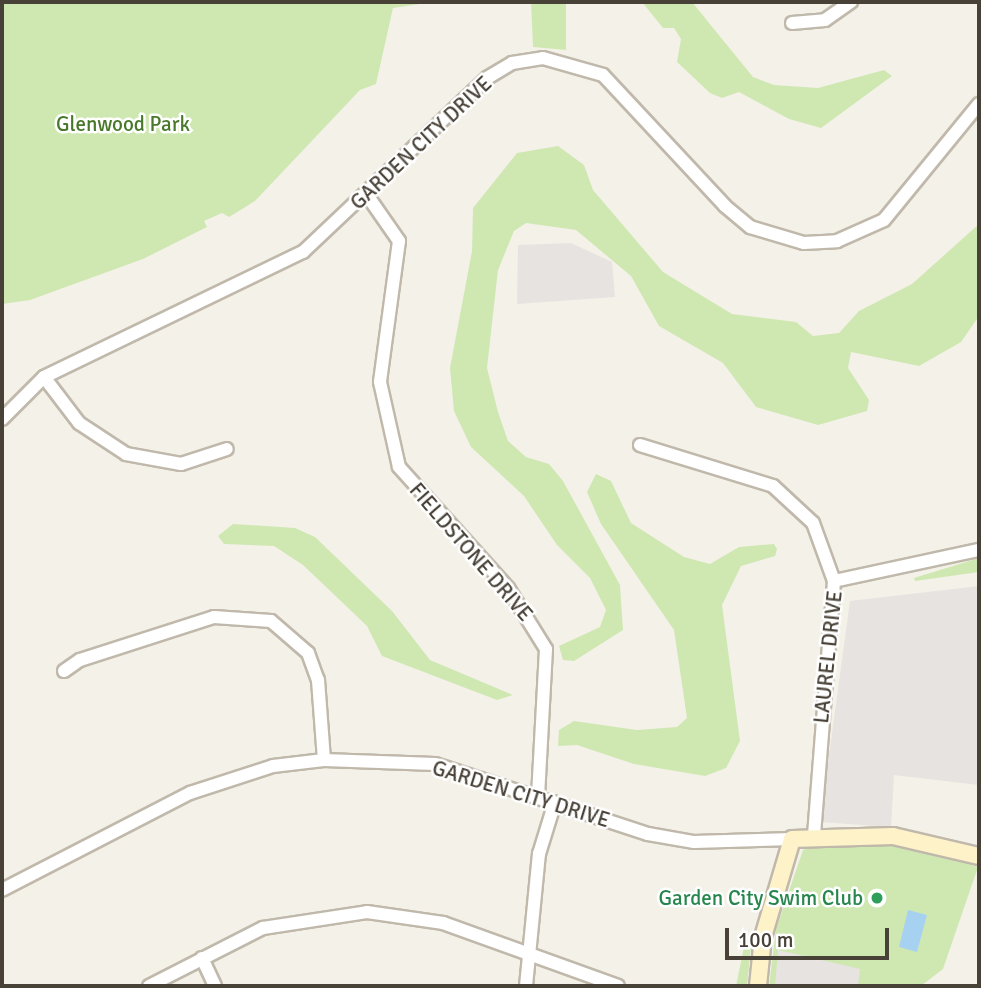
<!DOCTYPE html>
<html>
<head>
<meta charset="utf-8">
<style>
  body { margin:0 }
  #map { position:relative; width:981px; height:988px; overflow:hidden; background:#f4f1e9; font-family:Signika,sans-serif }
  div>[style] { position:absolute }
  .green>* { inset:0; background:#cfe8b2 }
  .parking>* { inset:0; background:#e6e3e0 }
  .water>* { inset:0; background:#a6d1f0 }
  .roads { filter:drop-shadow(2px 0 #c0b9ab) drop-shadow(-2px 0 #c0b9ab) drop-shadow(0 2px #c0b9ab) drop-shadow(0 -2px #c0b9ab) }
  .street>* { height:12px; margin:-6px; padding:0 6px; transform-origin:6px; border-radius:6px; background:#fff }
  .secondary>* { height:16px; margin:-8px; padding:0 8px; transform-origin:8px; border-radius:8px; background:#fef2c9 }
  .dots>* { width:19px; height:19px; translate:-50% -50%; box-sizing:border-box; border:4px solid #fff; border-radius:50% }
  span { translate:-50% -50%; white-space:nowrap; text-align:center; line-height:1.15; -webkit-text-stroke:5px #fff; paint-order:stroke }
  .park-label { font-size:21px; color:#48792a }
  .street-label { font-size:21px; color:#484137 }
  .leisure-label { font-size:21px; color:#27864d }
  .right { translate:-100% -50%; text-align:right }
  .frame { position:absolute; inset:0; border:4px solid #484137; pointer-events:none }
  .scale { position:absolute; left:725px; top:928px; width:164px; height:32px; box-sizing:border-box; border:4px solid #484137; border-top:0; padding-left:9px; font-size:21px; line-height:24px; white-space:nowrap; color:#484137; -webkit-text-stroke:5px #fff; paint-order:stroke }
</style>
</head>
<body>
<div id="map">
  <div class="green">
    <div style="clip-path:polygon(2px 2px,433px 2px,393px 8px,376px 84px,360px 90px,255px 201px,229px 217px,222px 213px,204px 221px,207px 227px,143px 259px,30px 300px,2px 304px)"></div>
    <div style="clip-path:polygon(531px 2px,566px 2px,566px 50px,533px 47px)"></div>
    <div style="clip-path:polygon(642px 2px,692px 2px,753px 77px,774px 85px,818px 88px,884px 70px,892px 76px,821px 128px,789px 119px,739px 92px,722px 98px,710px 93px,677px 62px,681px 39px,674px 28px,663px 28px)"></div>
    <div style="clip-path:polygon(558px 146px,584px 165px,593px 190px,663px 272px,732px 314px,796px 322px,813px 336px,839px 333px,859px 311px,912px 284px,979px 224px,979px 316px,961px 342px,919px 366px,851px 352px,848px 368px,869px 400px,867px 411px,818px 425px,756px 407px,723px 363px,659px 326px,631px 276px,576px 230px,526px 223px,514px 231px,498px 270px,487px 368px,498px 412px,508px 441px,526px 457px,549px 464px,563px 481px,620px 585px,623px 630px,574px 661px,563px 660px,559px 646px,600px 627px,606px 610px,590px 578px,557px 545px,524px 496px,471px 447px,454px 411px,450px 368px,472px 251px,473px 208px,517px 153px)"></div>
    <div style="clip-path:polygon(596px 474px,611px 481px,631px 523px,684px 557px,710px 564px,739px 547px,774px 544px,777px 549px,775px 556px,741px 566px,722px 605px,740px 741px,726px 768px,705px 776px,634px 764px,577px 745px,558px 746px,559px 730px,574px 721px,637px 730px,677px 727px,687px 718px,674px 630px,601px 524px,587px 492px)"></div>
    <div style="clip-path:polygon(233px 524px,295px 528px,315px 537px,392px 611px,430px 660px,513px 695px,497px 700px,382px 656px,367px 626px,303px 565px,274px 546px,224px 544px,218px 536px)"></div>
    <div style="clip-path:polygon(979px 558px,979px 572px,915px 581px,914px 578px)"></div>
    <div style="clip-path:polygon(889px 840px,978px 867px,943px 969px,921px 986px,769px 986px,776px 929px,803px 850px,828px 841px)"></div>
    <div style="clip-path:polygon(746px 937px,751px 946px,747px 986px,736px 986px)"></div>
  </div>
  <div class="parking">
    <div style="clip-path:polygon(571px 243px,612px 262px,615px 297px,517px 304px,518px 245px)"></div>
    <div style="clip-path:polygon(979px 586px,979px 785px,894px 775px,891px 827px,820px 822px,850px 601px)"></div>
    <div style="clip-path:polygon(778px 950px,860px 969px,858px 986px,775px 986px)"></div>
  </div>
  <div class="water">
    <div style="clip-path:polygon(908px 910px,927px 915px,917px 952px,899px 947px)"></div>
  </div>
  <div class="roads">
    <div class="street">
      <div style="left:792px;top:23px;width:33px;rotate:-5deg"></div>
      <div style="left:825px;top:20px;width:32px;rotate:-35deg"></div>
      <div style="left:367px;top:195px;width:56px;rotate:55.2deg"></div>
      <div style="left:399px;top:241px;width:142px;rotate:97.7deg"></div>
      <div style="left:380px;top:382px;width:87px;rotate:77.4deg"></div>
      <div style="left:399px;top:467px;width:163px;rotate:48deg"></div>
      <div style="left:508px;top:588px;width:72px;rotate:58.1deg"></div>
      <div style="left:546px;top:649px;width:146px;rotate:93.1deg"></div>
      <div style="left:44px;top:377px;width:58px;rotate:52.7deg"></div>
      <div style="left:79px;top:423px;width:56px;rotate:33.4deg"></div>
      <div style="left:126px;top:454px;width:56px;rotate:10.3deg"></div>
      <div style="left:181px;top:464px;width:48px;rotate:-18.1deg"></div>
      <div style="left:2px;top:419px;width:59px;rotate:-45deg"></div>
      <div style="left:44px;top:377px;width:288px;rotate:-25.8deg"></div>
      <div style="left:303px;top:252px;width:253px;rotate:-43.4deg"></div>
      <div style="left:487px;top:78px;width:29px;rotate:-31deg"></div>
      <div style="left:512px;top:63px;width:31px;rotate:-9deg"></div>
      <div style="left:543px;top:58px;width:62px;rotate:15.8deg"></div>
      <div style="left:603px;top:75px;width:179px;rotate:47deg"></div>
      <div style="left:725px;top:206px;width:33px;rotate:40deg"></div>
      <div style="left:750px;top:227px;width:56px;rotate:16.5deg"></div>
      <div style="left:804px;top:243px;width:33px;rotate:-3deg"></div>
      <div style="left:837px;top:241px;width:51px;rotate:-24.1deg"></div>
      <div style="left:884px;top:220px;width:150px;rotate:-50.7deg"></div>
      <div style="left:640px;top:445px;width:139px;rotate:17.1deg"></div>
      <div style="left:773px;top:486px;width:54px;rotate:42.8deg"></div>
      <div style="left:813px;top:523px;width:62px;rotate:70.1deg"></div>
      <div style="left:834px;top:581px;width:257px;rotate:94.5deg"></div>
      <div style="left:834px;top:581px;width:148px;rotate:-12.1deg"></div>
      <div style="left:64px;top:671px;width:19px;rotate:-35deg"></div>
      <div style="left:80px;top:660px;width:141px;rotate:-17.8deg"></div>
      <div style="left:214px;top:617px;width:57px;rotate:4deg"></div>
      <div style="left:271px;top:621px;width:49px;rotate:40.9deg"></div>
      <div style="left:308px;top:653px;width:29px;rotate:70deg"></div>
      <div style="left:318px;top:680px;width:80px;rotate:85.7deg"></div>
      <div style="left:2px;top:890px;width:212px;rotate:-27.3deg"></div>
      <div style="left:190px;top:793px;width:87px;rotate:-18deg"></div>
      <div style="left:273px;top:766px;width:51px;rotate:-6.7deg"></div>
      <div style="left:324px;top:760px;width:111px;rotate:2.1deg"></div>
      <div style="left:435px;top:764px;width:224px;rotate:18.2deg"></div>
      <div style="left:648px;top:834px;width:47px;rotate:9.9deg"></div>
      <div style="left:694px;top:842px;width:98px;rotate:-1.8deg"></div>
      <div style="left:202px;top:958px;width:31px;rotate:65deg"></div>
      <div style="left:149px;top:986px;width:128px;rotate:-27deg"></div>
      <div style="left:263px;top:928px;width:105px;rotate:-8.7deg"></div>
      <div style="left:367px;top:912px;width:77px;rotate:8.2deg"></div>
      <div style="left:443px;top:923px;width:186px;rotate:19.8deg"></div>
      <div style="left:526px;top:986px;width:133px;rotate:-84.4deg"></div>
      <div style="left:539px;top:854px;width:54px;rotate:-72.9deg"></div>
    </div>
    <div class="secondary">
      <div style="left:758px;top:986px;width:49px;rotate:-84.2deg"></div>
      <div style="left:763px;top:937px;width:102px;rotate:-73.5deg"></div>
      <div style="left:792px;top:839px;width:101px;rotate:-1.7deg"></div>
      <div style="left:893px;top:836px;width:88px;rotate:13.1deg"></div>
    </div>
  </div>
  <div class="dots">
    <div style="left:877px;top:898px;background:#2e9e5b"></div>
  </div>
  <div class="park-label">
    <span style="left:123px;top:124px">Glenwood Park</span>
  </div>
  <div class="street-label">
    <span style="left:421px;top:143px;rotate:-43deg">GARDEN CITY DRIVE</span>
    <span style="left:471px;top:552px;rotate:49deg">FIELDSTONE DRIVE</span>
    <span style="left:828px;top:657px;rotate:-84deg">LAUREL DRIVE</span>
    <span style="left:521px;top:794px;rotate:17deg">GARDEN CITY DRIVE</span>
  </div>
  <div class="leisure-label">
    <span class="right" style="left:863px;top:898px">Garden City Swim Club</span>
  </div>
  <div class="frame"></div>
  <div class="scale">100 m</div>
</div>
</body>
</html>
